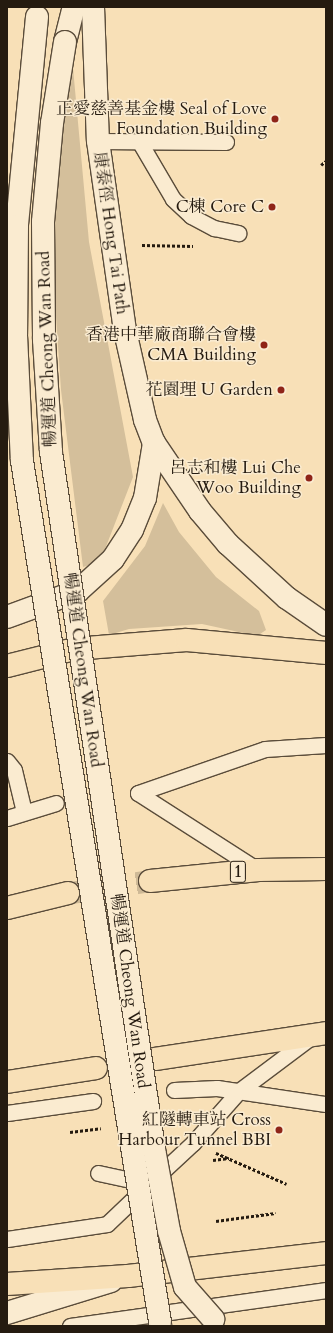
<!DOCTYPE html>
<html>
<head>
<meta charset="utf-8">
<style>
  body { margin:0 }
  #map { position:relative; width:333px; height:1333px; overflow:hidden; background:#f8e0b7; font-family:Cardo,"Noto Serif TC",serif }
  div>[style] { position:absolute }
  .green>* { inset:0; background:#d4bf9b }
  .trunk-tunnel>* { height:22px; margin-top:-11px; transform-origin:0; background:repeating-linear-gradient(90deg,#ceb996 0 22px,transparent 0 33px) }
  .path>* { height:2.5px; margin-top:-1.25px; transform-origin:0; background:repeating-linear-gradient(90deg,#251b10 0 3px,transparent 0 5px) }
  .roads { filter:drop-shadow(1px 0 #5a4c3a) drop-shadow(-1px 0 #5a4c3a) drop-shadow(0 1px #5a4c3a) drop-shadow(0 -1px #5a4c3a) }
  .service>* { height:15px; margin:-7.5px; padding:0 7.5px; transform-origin:7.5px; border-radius:7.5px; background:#faebd0 }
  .tertiary>* { height:22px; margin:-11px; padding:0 11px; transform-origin:11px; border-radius:11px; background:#faebd0 }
  .secondary>* { height:22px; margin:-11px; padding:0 11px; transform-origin:11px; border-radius:11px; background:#faebd0 }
  .primary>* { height:22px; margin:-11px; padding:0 11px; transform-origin:11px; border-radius:11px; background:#f8e0b7 }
  .trunk>* { height:22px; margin:-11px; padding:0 11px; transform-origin:11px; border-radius:11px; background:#f8e0b7 }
  .bridges { filter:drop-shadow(1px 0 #5a4c3a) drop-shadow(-1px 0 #5a4c3a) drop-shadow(0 1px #5a4c3a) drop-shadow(0 -1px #5a4c3a) }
  .tertiary-bridge>* { height:22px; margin:-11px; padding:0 11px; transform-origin:11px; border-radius:11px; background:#faebd0 }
  .dots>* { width:11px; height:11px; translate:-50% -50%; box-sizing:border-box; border:2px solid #faebd0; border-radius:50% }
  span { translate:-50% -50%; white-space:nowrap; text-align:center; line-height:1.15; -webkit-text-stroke:3px #faebd0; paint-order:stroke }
  .shield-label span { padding:1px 3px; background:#faebd0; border:1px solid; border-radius:3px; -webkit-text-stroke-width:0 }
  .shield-label { font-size:16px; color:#251b10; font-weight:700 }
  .poi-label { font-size:17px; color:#251b10 }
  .right { translate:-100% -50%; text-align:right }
  .street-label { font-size:17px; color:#251b10 }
  .frame { position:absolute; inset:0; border:8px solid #251b10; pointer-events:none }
</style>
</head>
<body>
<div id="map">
  <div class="green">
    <div style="clip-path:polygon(73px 68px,89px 242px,133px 477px,100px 562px,83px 567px,61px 390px,52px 258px,62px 109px)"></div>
    <div style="clip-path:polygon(163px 503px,179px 532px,216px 577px,259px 611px,266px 630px,257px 636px,202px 624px,129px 629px,109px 635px,103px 601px,145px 546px)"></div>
  </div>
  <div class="trunk-tunnel">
    <div style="left:71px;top:893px;width:80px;rotate:-8.6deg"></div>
  </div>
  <div class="path">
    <div style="left:321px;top:165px;width:6px;rotate:-39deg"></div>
    <div style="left:142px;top:245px;width:51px;rotate:1.1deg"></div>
    <div style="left:70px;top:1132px;width:31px;rotate:-7deg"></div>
    <div style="left:216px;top:1153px;width:77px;rotate:23.6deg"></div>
    <div style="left:213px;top:1160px;width:16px;rotate:-7deg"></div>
    <div style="left:216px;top:1221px;width:60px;rotate:-7.7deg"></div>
  </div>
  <div class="roads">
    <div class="service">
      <div style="left:98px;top:141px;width:128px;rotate:0.4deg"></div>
      <div style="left:139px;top:141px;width:67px;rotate:59.6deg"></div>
      <div style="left:173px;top:199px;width:25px;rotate:43deg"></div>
      <div style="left:191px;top:216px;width:26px;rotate:28deg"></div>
      <div style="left:214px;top:228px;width:25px;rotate:12deg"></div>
      <div style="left:7px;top:761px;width:11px;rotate:52deg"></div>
      <div style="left:14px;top:770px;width:43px;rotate:76.6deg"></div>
      <div style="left:138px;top:793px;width:134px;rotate:-19.1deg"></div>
      <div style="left:265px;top:749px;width:61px;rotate:-3.8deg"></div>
      <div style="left:138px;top:793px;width:143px;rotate:32.7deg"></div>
      <div style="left:7px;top:818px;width:51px;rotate:-17deg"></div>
      <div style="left:174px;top:1090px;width:43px;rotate:-2.7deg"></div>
      <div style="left:217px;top:1088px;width:110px;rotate:8.4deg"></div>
      <div style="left:7px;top:1113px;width:87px;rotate:-7.9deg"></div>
      <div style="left:153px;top:1180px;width:54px;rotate:-42.8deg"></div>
      <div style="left:193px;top:1143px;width:69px;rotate:-48.5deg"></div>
      <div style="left:239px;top:1091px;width:90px;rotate:-36.9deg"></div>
      <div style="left:7px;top:1239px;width:101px;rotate:-8.5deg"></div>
      <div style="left:107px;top:1224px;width:58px;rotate:-43.6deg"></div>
      <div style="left:149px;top:1184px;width:52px;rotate:-167.8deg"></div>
      <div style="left:70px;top:1326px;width:259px;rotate:-8deg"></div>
    </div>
    <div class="tertiary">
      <div style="left:65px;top:42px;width:36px;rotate:-76deg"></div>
    </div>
    <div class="secondary">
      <div style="left:93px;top:7px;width:134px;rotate:87.9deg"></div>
      <div style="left:98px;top:141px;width:192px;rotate:81.9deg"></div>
      <div style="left:125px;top:331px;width:91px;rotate:77.3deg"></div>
      <div style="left:145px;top:420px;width:25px;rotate:69deg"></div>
      <div style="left:154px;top:443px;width:82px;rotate:55.9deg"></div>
      <div style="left:200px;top:511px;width:43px;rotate:49.7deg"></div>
      <div style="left:228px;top:544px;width:80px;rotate:42.5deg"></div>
      <div style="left:287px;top:598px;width:47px;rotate:34.7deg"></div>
      <div style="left:7px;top:617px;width:76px;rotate:-20.1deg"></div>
      <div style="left:78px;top:591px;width:47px;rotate:-42.4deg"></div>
      <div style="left:113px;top:559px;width:35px;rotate:-57deg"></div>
      <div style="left:132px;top:530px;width:35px;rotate:-68deg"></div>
      <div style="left:145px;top:498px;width:56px;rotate:-80.7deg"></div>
      <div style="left:7px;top:1313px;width:109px;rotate:-17.1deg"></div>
    </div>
    <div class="primary">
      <div style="left:7px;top:666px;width:69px;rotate:-14.2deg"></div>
      <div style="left:74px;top:649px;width:113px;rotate:-4.6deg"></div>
      <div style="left:187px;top:640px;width:140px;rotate:5.3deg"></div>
      <div style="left:7px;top:1284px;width:121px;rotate:-3.8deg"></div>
      <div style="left:128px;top:1276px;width:199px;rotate:-6.6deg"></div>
    </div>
    <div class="trunk">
      <div style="left:150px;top:881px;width:109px;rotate:-5.8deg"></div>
      <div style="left:258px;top:870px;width:68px;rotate:-0.8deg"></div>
      <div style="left:7px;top:908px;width:63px;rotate:-13.8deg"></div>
      <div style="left:155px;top:1059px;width:173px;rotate:-8.6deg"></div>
      <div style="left:7px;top:1082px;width:90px;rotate:-8.9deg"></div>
    </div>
  </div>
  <div class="bridges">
    <div class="tertiary-bridge">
      <div style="left:37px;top:17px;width:210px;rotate:95.5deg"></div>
      <div style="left:17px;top:226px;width:109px;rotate:90.5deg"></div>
      <div style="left:16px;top:335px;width:126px;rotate:87.3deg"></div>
      <div style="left:22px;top:461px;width:872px;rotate:80.89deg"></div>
      <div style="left:65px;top:42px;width:82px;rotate:99.1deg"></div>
      <div style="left:52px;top:123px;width:99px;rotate:95.2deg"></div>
      <div style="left:43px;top:222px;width:118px;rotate:89.5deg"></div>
      <div style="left:44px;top:340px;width:112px;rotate:86.4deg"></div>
      <div style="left:51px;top:452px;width:705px;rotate:81.59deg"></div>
      <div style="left:154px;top:1149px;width:83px;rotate:79.6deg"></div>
      <div style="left:169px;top:1231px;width:58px;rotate:74.1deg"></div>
      <div style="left:185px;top:1287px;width:43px;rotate:48.8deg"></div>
    </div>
  </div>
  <div class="dots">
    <div style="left:275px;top:119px;background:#8f2418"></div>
    <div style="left:272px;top:207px;background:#8f2418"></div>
    <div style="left:264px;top:345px;background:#8f2418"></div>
    <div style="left:281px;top:390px;background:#8f2418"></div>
    <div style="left:309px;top:478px;background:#8f2418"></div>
    <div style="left:279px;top:1130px;background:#8f2418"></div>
  </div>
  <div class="shield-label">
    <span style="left:238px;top:872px">1</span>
  </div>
  <div class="poi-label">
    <span class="right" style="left:267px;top:119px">正愛慈善基金樓 Seal of Love<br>Foundation Building</span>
    <span class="right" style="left:264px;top:207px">C棟 Core C</span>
    <span class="right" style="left:256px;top:345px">香港中華廠商聯合會樓<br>CMA Building</span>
    <span class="right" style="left:273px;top:390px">花園理 U Garden</span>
    <span class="right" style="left:301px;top:478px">呂志和樓 Lui Che<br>Woo Building</span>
    <span class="right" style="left:271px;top:1130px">紅隧轉車站 Cross<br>Harbour Tunnel BBI</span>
  </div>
  <div class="street-label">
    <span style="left:111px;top:233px;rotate:82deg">康泰徑 Hong Tai Path</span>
    <span style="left:47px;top:349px;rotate:-92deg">暢運道 Cheong Wan Road</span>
    <span style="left:83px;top:670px;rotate:82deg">暢運道 Cheong Wan Road</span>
    <span style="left:130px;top:991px;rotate:82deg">暢運道 Cheong Wan Road</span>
  </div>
  <div class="frame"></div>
</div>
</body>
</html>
